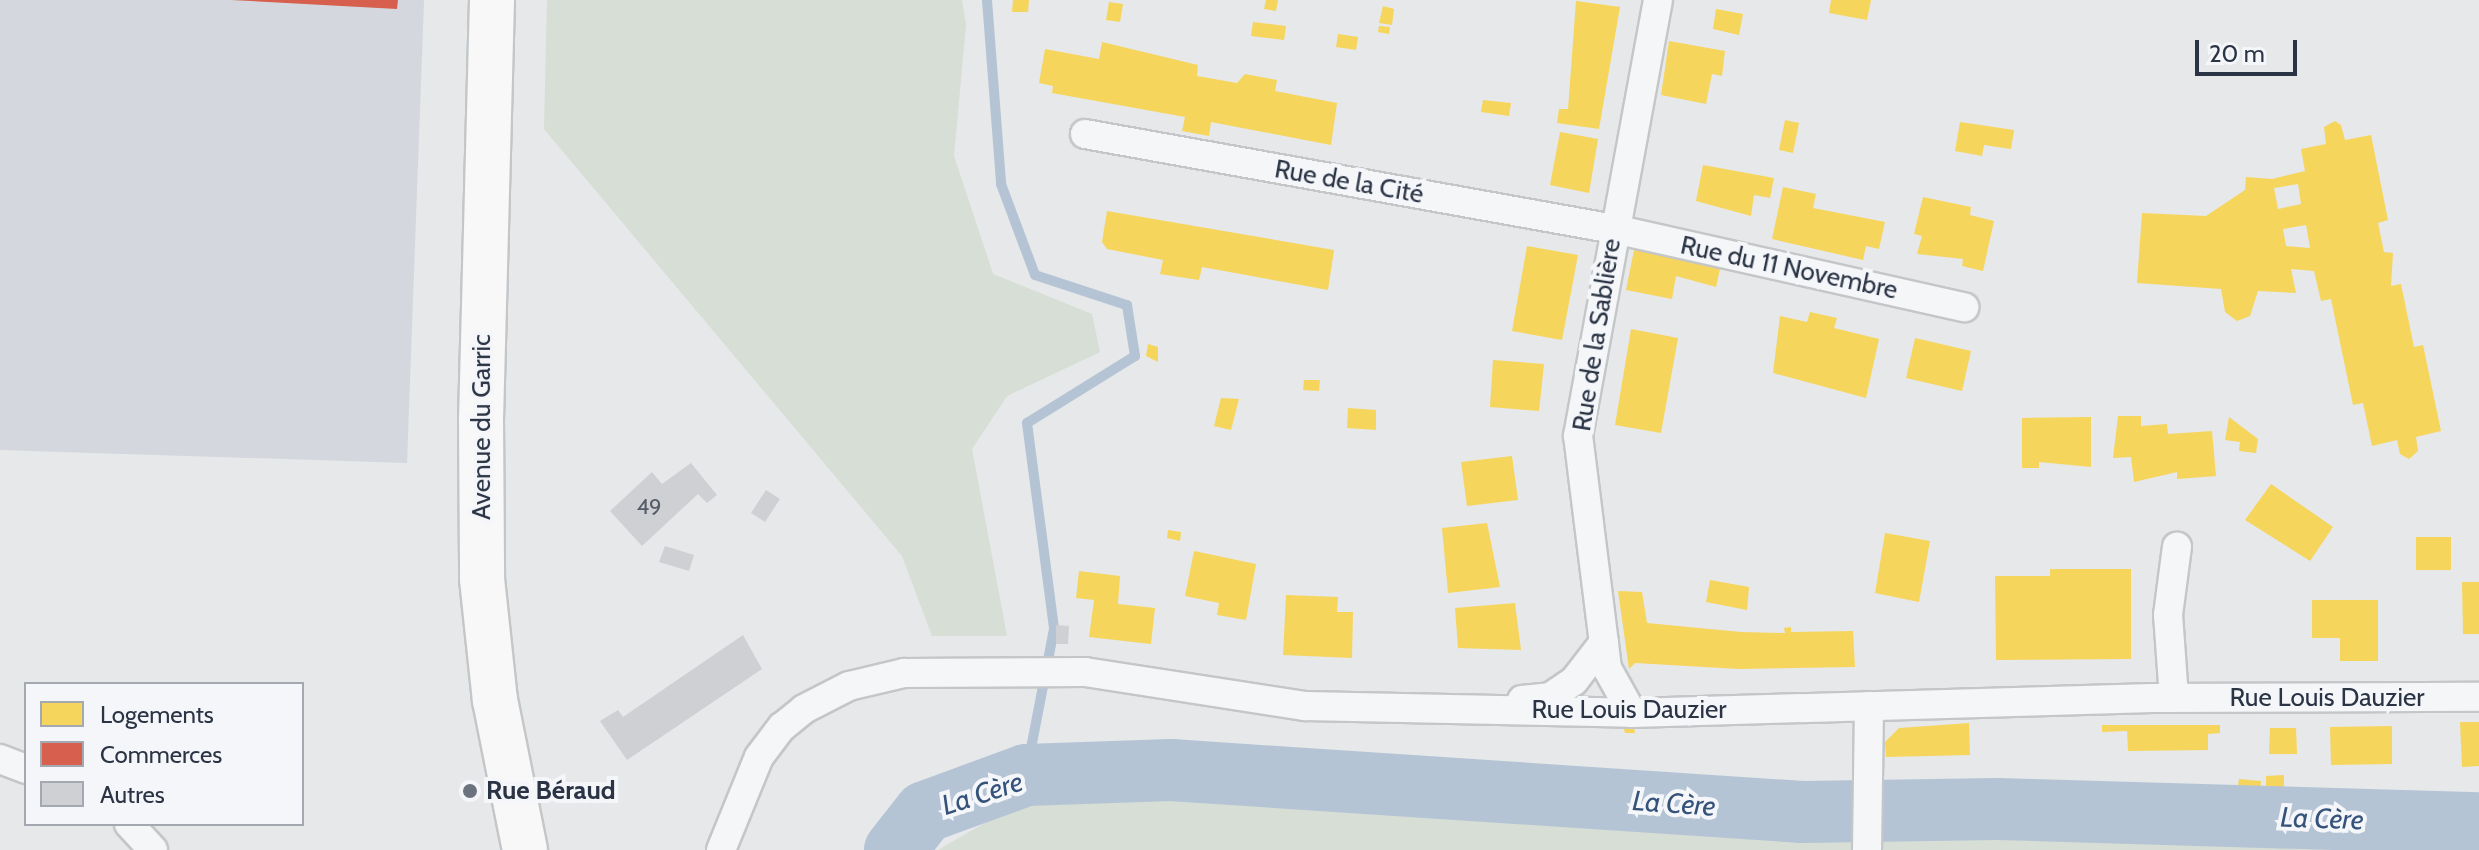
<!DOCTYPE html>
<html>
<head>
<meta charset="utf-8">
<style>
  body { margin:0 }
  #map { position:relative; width:2479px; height:850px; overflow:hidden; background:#e6e8ea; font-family:Cabin,sans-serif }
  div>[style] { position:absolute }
  .built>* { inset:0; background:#d4d7dd }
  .green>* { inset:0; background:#d6ded6 }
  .homes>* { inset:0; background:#f6d55c }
  .shops>* { inset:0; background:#d6604d }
  .stream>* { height:10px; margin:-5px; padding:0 5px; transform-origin:5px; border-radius:5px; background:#b4c4d5 }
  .river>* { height:62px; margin:-31px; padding:0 31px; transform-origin:31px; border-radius:31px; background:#b4c4d5 }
  .building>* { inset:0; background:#ced0d3 }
  .roads { filter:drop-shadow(2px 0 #c4c6c8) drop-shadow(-2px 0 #c4c6c8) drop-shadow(0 2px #c4c6c8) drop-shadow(0 -2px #c4c6c8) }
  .minor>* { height:28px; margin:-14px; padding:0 14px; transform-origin:14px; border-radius:14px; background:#f5f6f7 }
  .primary>* { height:44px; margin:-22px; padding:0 22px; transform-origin:22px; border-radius:22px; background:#f8f8f8 }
  .dots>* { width:22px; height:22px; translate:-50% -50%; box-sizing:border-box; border:4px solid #f4f6f9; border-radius:50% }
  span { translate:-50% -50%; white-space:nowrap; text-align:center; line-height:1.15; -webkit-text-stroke:8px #f4f6f9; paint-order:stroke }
  .number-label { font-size:22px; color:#545c69 }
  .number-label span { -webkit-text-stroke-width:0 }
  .street-label { font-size:26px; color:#2b3445 }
  .poi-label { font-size:26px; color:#2b3445; font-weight:700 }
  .left { translate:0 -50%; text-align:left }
  .water-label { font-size:28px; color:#34527a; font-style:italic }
  .legend { position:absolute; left:24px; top:682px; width:280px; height:144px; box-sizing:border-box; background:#f4f6f9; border:2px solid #a4a8b1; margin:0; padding:10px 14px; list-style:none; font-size:24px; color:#2b3445 }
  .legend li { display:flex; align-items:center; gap:16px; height:40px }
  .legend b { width:40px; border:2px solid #a4a8b1 }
  .scale { position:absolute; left:2195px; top:40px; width:102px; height:36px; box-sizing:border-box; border:4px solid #2b3445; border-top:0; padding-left:10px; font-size:24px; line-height:28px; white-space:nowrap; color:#2b3445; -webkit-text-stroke:6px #f4f6f9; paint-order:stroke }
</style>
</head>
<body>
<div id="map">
  <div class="built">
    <div style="clip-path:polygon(0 0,424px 0,407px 463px,0 450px)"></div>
  </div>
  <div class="green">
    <div style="clip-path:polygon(547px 0,962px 0,966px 25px,954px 156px,993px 274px,1092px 314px,1100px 352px,1007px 396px,972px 449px,1007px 636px,932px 636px,902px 556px,544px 129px)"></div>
    <div style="clip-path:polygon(1040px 791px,1272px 791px,1903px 824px,2479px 831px,2479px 850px,938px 850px)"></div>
  </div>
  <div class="homes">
    <div style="clip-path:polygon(1013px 0,1029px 0,1028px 12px,1012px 12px)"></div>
    <div style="clip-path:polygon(1266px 0,1278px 0,1276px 11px,1264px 9px)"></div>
    <div style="clip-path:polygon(1831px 0,1871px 0,1867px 20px,1829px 13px)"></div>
    <div style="clip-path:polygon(1576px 1px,1620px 7px,1599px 129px,1557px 123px,1559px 109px,1568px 109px)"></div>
    <div style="clip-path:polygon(1109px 2px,1123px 4px,1120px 22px,1106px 20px)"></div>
    <div style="clip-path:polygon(1383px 6px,1394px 9px,1392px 25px,1379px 23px)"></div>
    <div style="clip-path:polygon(1716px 9px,1743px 14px,1739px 35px,1713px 29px)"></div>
    <div style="clip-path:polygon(1253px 22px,1286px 26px,1284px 40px,1251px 36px)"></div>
    <div style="clip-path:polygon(1379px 26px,1390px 27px,1389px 34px,1378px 32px)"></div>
    <div style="clip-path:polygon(1338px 34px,1358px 37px,1356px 50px,1336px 47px)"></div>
    <div style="clip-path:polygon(1669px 41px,1725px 51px,1722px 76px,1712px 74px,1706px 104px,1661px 95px)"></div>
    <div style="clip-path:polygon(1102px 42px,1198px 65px,1197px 76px,1237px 83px,1245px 74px,1277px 80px,1275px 91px,1337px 103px,1331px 145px,1211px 122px,1209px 136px,1182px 131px,1185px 117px,1052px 93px,1053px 86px,1039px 83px,1045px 49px,1099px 59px)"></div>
    <div style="clip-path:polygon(1483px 100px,1511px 103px,1509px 116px,1481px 112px)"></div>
    <div style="clip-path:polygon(1785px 120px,1799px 123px,1793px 153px,1779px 150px)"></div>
    <div style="clip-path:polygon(evenodd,2335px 121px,2341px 125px,2345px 140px,2371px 135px,2388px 220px,2378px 223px,2384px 252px,2393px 253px,2391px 286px,2401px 284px,2414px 347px,2423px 345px,2441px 431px,2416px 437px,2418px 451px,2409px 459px,2400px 454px,2397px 440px,2372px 446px,2363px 403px,2353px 405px,2331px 299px,2321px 301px,2314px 271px,2291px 269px,2296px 293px,2258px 291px,2250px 316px,2237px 321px,2225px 312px,2221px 289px,2137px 283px,2142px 213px,2206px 216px,2245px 190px,2246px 177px,2272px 179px,2305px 171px,2301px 149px,2326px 144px,2324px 127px,2335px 121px,2298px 184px,2301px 204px,2278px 209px,2274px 188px,2298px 184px,2335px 121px,2306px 225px,2310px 248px,2286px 246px,2283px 229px,2306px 225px)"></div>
    <div style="clip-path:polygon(1960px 122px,2014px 130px,2011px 149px,1984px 145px,1982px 156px,1955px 151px)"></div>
    <div style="clip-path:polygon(1560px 132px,1598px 139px,1589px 193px,1550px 185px)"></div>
    <div style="clip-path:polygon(1703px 165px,1774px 178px,1770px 198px,1754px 195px,1751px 216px,1696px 201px)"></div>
    <div style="clip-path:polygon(1783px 187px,1816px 194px,1813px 208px,1885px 222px,1879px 249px,1866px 246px,1863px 260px,1772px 239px)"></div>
    <div style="clip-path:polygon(1923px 197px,1971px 207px,1970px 215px,1994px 221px,1983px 271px,1962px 266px,1963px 259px,1917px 254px,1922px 236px,1914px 234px)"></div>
    <div style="clip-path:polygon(1107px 211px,1334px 250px,1328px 290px,1202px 267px,1199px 280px,1160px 274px,1163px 260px,1107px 249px,1102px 242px)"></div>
    <div style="clip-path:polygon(1527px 246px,1578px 255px,1562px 340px,1512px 331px)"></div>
    <div style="clip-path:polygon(1634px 250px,1721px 264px,1716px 287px,1676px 276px,1672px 299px,1626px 290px)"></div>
    <div style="clip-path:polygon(1810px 312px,1837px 318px,1834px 328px,1879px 339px,1866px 398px,1773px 373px,1780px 316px,1807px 322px)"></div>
    <div style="clip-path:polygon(1631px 329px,1678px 338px,1661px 433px,1615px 425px)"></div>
    <div style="clip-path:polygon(1915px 338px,1971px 351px,1962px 391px,1906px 378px)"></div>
    <div style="clip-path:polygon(1148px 344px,1158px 347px,1158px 362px,1146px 356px)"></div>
    <div style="clip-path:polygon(1493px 360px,1544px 364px,1539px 411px,1490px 407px)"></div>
    <div style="clip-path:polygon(1304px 380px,1320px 380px,1319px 391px,1303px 390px)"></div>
    <div style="clip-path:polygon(1221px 398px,1239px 399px,1231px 430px,1214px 426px)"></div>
    <div style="clip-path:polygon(1348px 408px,1376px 410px,1376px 430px,1347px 428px)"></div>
    <div style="clip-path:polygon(2118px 416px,2141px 416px,2141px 426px,2167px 424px,2168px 434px,2212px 431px,2216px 476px,2177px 479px,2177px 472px,2134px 482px,2131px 457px,2113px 458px)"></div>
    <div style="clip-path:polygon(2091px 417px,2091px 467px,2039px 462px,2039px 468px,2022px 468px,2022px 418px)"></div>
    <div style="clip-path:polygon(2229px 417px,2258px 439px,2256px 453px,2239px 451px,2240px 442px,2225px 440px)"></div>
    <div style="clip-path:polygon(1512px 456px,1518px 500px,1467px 506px,1461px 462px)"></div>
    <div style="clip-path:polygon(2271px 484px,2333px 527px,2310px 561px,2245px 520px)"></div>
    <div style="clip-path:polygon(1487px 523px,1500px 587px,1448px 593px,1442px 528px)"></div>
    <div style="clip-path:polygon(1168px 530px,1181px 532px,1180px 541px,1167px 538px)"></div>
    <div style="clip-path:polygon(1885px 533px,1930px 541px,1919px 602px,1875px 593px)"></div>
    <div style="clip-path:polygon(2416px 537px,2451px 537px,2451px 570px,2416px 570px)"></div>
    <div style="clip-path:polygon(1194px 551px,1256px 564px,1246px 620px,1217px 615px,1219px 603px,1185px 596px)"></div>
    <div style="clip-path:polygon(2050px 569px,2131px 569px,2131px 659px,1996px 660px,1995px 576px,2050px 576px)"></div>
    <div style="clip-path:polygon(1079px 571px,1120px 576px,1118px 604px,1155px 608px,1151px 644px,1089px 637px,1094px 600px,1076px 598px)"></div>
    <div style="clip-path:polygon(1710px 580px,1749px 587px,1747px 610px,1706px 602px)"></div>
    <div style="clip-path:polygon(2462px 582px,2479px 582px,2479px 634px,2463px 634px)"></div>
    <div style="clip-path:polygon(1618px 591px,1642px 592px,1647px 623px,1741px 632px,1785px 633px,1784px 628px,1791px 627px,1791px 632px,1853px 631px,1855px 667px,1739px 669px,1635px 663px,1629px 669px)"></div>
    <div style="clip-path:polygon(1286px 595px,1338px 597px,1337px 612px,1353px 612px,1352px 658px,1283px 655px)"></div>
    <div style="clip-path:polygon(2312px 600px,2378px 600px,2378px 661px,2340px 661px,2340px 638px,2312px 638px)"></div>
    <div style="clip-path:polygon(1515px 603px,1521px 650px,1458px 648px,1455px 608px)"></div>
    <div style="clip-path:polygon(1633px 722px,1635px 733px,1625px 733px,1622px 723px)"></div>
    <div style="clip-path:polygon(2460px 722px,2479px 722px,2479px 766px,2462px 767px)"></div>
    <div style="clip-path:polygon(1969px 723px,1970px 755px,1886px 757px,1885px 742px,1899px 728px)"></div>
    <div style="clip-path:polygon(2102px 725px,2220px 725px,2220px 733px,2208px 734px,2208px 750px,2128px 751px,2127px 731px,2102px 732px)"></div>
    <div style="clip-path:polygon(2392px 726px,2392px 764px,2331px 765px,2330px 727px)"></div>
    <div style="clip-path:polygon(2270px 728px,2296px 728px,2297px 754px,2269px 754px)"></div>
    <div style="clip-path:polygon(2284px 775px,2284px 788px,2266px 790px,2266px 776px)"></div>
    <div style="clip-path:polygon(2239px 779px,2261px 781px,2260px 793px,2237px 791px)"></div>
  </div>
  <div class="shops">
    <div style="clip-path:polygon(231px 0,398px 0,397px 9px)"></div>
  </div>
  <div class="stream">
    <div style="left:987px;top:0;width:185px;rotate:85.6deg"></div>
    <div style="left:1001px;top:184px;width:97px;rotate:69.5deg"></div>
    <div style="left:1035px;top:275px;width:97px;rotate:18.1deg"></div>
    <div style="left:1127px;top:305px;width:52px;rotate:81.1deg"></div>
    <div style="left:1135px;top:356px;width:127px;rotate:148.2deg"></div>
    <div style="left:1027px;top:423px;width:208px;rotate:82.5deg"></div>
    <div style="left:1054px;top:629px;width:149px;rotate:100.9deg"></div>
  </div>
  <div class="river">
    <div style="left:895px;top:850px;width:48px;rotate:-51.7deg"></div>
    <div style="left:925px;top:812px;width:108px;rotate:-20.1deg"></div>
    <div style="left:1026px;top:775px;width:145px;rotate:-2deg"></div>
    <div style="left:1171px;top:770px;width:633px;rotate:3.8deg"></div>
    <div style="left:1803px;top:812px;width:194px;rotate:-0.9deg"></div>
    <div style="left:1997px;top:809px;width:482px;rotate:1.7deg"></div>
  </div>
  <div class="building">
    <div style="clip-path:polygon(691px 463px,717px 495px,707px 503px,698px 494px,642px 546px,610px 511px,652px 472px,662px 484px)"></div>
    <div style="clip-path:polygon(766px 490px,780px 499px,765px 522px,751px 513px)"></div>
    <div style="clip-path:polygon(665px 546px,694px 555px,689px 571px,659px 562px)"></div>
    <div style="clip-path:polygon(1056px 625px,1069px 626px,1068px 644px,1056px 644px)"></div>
    <div style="clip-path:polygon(743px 635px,762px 669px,627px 760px,600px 721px,618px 710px,623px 717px)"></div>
  </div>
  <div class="roads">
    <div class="minor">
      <div style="left:1085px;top:134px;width:537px;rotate:10.18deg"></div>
      <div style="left:1614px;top:229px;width:359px;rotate:12.6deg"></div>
      <div style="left:2174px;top:698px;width:83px;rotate:-94.1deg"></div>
      <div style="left:2168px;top:615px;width:69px;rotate:-82.5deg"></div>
      <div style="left:1522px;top:700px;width:28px;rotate:-6deg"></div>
      <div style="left:1550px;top:697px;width:29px;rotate:-34deg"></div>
      <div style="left:1574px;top:681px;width:49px;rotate:-52.4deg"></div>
      <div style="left:1632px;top:713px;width:51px;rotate:-119.1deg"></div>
      <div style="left:1607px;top:668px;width:234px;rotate:-97.1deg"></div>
      <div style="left:1578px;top:436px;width:443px;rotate:-79.6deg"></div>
      <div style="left:0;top:759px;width:28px;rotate:21deg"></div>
      <div style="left:129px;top:824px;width:35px;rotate:47deg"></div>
      <div style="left:721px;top:850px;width:100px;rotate:-67.8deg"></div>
      <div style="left:759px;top:757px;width:38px;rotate:-53deg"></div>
      <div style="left:782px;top:727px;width:28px;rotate:-39deg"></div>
      <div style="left:804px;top:709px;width:51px;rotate:-27.1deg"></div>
      <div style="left:849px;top:686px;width:57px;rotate:-13.3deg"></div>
      <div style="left:904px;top:673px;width:181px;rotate:-0.3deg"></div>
      <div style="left:1085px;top:672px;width:223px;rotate:8.8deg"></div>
      <div style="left:1305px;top:706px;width:327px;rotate:1.2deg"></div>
      <div style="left:1632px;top:713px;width:521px;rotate:-1.65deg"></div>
      <div style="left:2153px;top:698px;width:326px;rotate:-0.2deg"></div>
      <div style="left:1867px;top:850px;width:144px;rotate:-89.2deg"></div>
    </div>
    <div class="primary">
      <div style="left:492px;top:0;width:420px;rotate:91.5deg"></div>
      <div style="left:481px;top:420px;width:159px;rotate:89.6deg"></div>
      <div style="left:482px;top:579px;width:122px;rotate:83.9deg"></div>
      <div style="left:495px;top:700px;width:153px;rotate:78.7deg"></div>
    </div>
  </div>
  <div class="dots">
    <div style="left:470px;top:791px;background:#6c737f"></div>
  </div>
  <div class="number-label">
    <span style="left:649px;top:507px">49</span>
  </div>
  <div class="street-label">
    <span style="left:1349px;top:182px;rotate:10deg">Rue de la Cité</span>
    <span style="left:1789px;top:268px;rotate:12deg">Rue du 11 Novembre</span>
    <span style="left:1597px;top:335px;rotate:-81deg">Rue de la Sablière</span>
    <span style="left:482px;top:427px;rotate:-90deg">Avenue du Garric</span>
    <span style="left:2327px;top:698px">Rue Louis Dauzier</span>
    <span style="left:1629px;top:710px">Rue Louis Dauzier</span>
  </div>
  <div class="poi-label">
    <span class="left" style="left:486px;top:791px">Rue Béraud</span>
  </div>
  <div class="water-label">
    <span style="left:982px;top:793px;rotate:-18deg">La Cère</span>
    <span style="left:1674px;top:803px;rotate:4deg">La Cère</span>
    <span style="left:2322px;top:818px;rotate:2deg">La Cère</span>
  </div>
  <ul class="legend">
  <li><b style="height:22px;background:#f6d55c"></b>Logements</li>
  <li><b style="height:22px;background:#d6604d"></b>Commerces</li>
  <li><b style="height:22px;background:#ced0d3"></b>Autres</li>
  </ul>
  <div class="scale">20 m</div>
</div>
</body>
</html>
